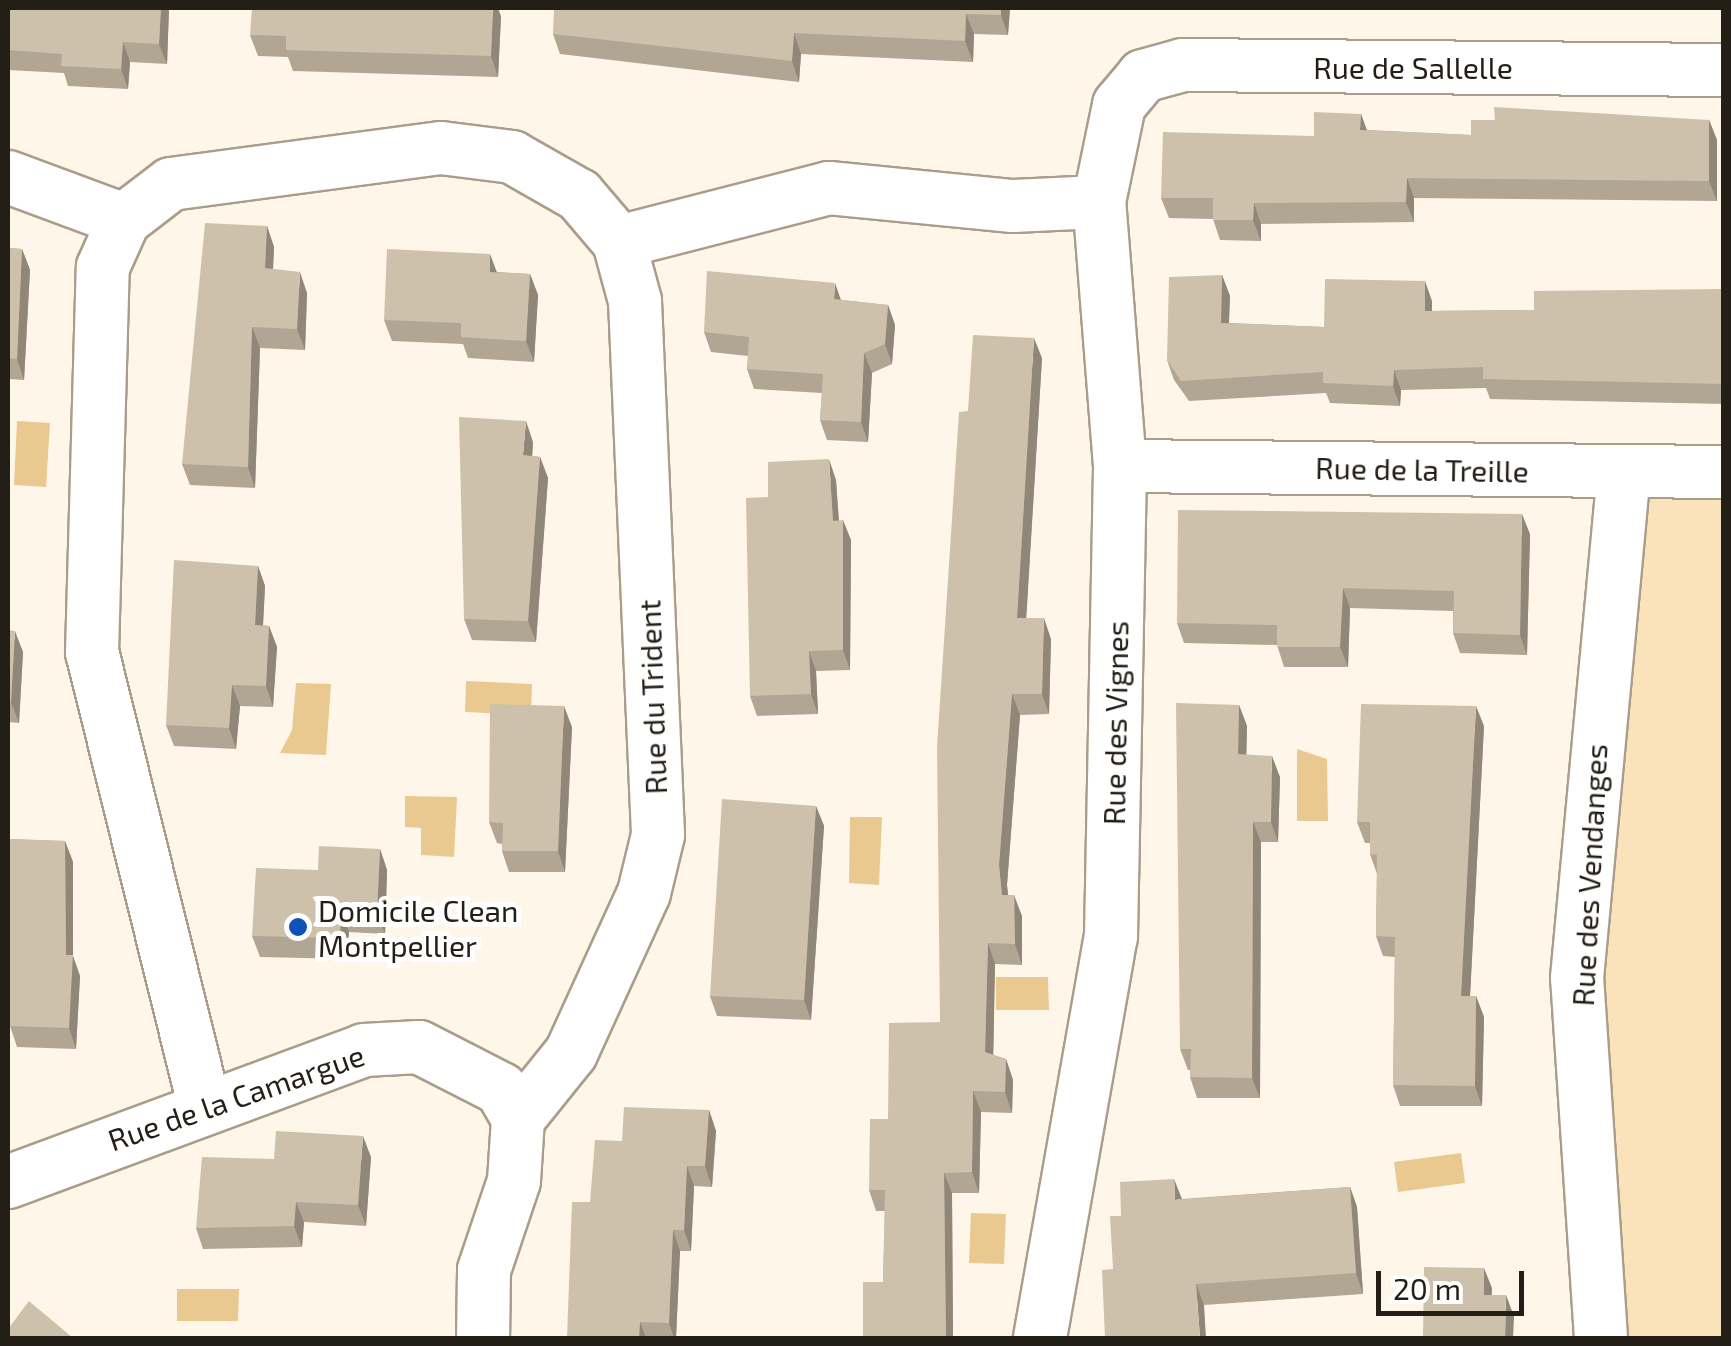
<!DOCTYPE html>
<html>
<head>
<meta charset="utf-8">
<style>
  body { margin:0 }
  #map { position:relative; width:1731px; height:1346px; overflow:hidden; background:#fef6e9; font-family:"Exo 2",sans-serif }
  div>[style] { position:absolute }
  .green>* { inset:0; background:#fae3bb }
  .water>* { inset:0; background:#eac990 }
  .roads { filter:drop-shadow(2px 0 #aa9d89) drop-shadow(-2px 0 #aa9d89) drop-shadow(0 2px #aa9d89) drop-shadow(0 -2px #aa9d89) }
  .minor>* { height:52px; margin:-26px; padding:0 26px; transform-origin:26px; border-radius:26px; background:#fff }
  .wall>* { inset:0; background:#b1a694 }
  .shaded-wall>* { inset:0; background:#908778 }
  .building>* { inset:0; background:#cec1ac }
  .dots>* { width:28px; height:28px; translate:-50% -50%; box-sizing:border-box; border:5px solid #fff; border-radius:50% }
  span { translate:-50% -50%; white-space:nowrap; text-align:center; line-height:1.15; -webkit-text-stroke:10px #fff; paint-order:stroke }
  .street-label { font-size:30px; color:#231e16 }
  .poi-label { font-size:30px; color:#231e16 }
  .left { translate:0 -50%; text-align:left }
  .frame { position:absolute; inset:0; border:10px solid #231e16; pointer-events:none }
  .scale { position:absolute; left:1376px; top:1271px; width:148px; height:45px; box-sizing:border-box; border:5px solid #231e16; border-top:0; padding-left:12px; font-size:30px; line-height:35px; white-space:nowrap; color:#231e16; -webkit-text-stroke:8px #fff; paint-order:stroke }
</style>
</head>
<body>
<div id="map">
  <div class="green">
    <div style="clip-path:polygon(1624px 471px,1723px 472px,1723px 1338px,1601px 1338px,1577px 978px)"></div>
  </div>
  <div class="water">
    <div style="clip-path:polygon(17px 421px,50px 423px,46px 487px,14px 485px)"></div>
    <div style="clip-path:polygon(466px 681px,532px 684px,531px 715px,465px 712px)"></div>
    <div style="clip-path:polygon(296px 683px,331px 684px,326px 755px,280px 753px,292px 730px)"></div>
    <div style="clip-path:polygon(1297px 749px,1327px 759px,1328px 821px,1297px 821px)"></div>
    <div style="clip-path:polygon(405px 796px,457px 797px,454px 857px,421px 855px,421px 828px,405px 827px)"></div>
    <div style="clip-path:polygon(850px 817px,882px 817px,879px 885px,849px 883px)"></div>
    <div style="clip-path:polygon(996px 977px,1048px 977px,1049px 1010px,996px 1010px)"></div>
    <div style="clip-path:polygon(1461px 1153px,1465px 1183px,1398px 1192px,1394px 1162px)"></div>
    <div style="clip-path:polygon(971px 1213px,1006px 1214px,1004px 1264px,969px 1263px)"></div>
    <div style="clip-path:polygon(177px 1289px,239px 1289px,238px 1321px,177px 1321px)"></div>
  </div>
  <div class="roads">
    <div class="minor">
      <div style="left:8px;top:177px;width:124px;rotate:20.3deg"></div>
      <div style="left:619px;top:242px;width:217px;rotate:-14.4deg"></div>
      <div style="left:829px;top:188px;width:185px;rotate:5.6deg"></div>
      <div style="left:1013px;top:206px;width:86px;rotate:-2.7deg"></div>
      <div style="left:1120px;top:466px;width:604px;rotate:0.57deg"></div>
      <div style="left:205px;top:1108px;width:469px;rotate:-103.9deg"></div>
      <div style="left:92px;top:653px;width:386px;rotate:-88.4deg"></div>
      <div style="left:103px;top:267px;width:51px;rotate:-65.9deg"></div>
      <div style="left:124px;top:220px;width:59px;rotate:-37.5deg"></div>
      <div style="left:171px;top:184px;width:272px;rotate:-7.6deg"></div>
      <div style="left:441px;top:148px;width:72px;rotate:7.2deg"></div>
      <div style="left:512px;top:157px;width:77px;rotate:29.6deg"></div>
      <div style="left:579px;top:195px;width:62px;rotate:49.6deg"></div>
      <div style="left:619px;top:242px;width:61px;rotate:74.8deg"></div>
      <div style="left:635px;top:301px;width:534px;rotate:87.53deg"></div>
      <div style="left:658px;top:835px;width:60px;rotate:103.6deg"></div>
      <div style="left:644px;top:893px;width:176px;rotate:114.5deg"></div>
      <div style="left:571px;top:1053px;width:85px;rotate:128.8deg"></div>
      <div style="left:8px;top:1182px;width:380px;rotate:-20.3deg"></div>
      <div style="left:364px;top:1050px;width:55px;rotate:-3.1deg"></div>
      <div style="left:419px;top:1047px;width:92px;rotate:27.1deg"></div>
      <div style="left:501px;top:1089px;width:34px;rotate:60deg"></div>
      <div style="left:518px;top:1119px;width:62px;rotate:93.7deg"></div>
      <div style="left:514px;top:1181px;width:94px;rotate:108.6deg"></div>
      <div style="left:484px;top:1270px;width:68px;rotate:90.8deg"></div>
      <div style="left:1040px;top:1338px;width:407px;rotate:-80deg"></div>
      <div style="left:1111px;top:937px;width:471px;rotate:-88.9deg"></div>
      <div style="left:1120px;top:466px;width:265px;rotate:-94.5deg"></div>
      <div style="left:1099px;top:202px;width:99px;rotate:-78.3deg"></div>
      <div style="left:1119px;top:105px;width:38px;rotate:-50deg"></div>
      <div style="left:1143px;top:76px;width:41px;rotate:-15.4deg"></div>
      <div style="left:1183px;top:65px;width:541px;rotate:0.53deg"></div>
      <div style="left:1601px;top:1338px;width:361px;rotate:-93.8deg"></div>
      <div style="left:1577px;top:978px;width:509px;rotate:-84.7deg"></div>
    </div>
  </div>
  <div class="wall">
    <div style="clip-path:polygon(8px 8px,169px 8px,167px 64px,130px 62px,128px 89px,68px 86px,64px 73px,8px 70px)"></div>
    <div style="clip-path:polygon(1010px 8px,1008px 35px,974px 34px,973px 62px,801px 54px,799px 82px,560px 54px,553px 34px)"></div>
    <div style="clip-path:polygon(501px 16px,498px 77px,293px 71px,288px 57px,258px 56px,250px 35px)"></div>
    <div style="clip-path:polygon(1361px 114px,1367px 130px,1471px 135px,1709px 120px,1717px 140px,1717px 201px,1414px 198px,1414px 222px,1261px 224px,1261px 241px,1220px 240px,1213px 219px,1169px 218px,1161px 198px,1314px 136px)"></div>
    <div style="clip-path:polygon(267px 226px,274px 247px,273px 269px,307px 293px,305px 350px,260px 348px,255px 488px,190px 485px,182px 464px)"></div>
    <div style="clip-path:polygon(8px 248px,22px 249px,30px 270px,24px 380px,8px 379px)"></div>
    <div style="clip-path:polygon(497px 272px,530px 274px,538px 295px,534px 362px,468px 358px,463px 344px,392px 341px,384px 320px)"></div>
    <div style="clip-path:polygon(1222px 275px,1230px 296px,1229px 323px,1324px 327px,1432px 301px,1432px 311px,1534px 310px,1724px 289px,1724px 404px,1490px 399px,1486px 388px,1401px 390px,1400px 406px,1330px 403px,1326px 393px,1189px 401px,1174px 380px,1167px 360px)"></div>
    <div style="clip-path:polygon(841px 300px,888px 305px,895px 325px,892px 364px,872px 373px,868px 442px,827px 440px,820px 420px,822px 393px,754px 389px,747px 369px,748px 356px,711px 352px,704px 332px)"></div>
    <div style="clip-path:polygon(1042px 358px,1026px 618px,1051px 639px,1049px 714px,1020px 715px,1007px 885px,1008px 895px,1022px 916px,1022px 965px,995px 964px,993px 1055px,1006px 1059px,1013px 1080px,1012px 1113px,981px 1112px,979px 1193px,952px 1193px,953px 1338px,863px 1338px,883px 1282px,885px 1211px,876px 1211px,869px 1190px,888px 1119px,940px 1022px,968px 411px)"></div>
    <div style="clip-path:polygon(533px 442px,532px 456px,540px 457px,548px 478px,536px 642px,472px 640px,464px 619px)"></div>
    <div style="clip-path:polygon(836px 480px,839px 520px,851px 540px,850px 670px,816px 671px,818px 714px,757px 716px,750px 696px,768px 497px)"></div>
    <div style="clip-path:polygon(1530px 534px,1527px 655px,1460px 653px,1453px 633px,1453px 611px,1350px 608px,1348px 667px,1284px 667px,1277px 645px,1184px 643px,1177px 623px)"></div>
    <div style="clip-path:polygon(258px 566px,265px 586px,263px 625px,269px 626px,277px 647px,273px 707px,240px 706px,236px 749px,174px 746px,166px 725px)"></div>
    <div style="clip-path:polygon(8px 618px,8px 630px,23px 652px,19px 723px,8px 722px)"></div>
    <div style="clip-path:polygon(1239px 705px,1247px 726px,1246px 755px,1280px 777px,1278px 842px,1261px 842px,1260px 1098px,1197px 1098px,1190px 1077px,1190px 1070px,1188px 1070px,1180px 1049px)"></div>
    <div style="clip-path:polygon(1484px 726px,1470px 996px,1476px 996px,1484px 1017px,1482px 1106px,1400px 1106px,1393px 1085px,1395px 957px,1383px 956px,1376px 936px,1377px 874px,1370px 854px,1370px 843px,1365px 843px,1357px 822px)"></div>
    <div style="clip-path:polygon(572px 727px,565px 872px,509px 872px,502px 851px,502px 844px,497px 843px,489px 822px)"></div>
    <div style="clip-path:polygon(816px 806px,824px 826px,811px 1020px,717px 1016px,710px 996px)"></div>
    <div style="clip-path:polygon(8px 839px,65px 841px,73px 862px,73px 956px,80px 976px,76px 1049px,17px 1047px,10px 1026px,10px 1002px,8px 1002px)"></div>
    <div style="clip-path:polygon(380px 849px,387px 870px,385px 934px,349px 932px,347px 959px,260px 957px,252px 936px,318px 870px)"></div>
    <div style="clip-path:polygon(709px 1110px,716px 1131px,712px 1187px,694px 1186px,691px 1251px,680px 1251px,676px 1338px,567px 1338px,590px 1202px,622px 1141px)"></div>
    <div style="clip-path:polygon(371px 1157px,366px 1226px,304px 1222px,302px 1247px,203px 1249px,196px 1228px)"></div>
    <div style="clip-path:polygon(1350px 1187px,1357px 1207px,1363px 1294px,1204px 1305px,1113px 1269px,1121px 1216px,1182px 1199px)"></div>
  </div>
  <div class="shaded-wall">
    <div style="clip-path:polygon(161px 8px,169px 8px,167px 64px,159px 44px)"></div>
    <div style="clip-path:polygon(493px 8px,498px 8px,501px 16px,498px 77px,491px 56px)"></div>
    <div style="clip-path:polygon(1001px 8px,1010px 8px,1008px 35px,1001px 15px)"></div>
    <div style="clip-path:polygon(966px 14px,974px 34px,973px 62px,965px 41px)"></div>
    <div style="clip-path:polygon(794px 33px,801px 54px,799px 82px,792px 61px)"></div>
    <div style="clip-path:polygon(123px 42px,130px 62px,128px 89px,121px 69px)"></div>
    <div style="clip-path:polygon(1361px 114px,1368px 134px,1360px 130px)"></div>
    <div style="clip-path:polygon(1709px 120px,1717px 140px,1717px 201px,1709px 181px)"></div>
    <div style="clip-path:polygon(1407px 178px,1414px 198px,1414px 222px,1406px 202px)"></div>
    <div style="clip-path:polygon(1254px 203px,1261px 224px,1261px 241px,1253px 220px)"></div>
    <div style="clip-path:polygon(267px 226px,274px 247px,272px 289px,265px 268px)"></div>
    <div style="clip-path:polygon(22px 249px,30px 270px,24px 380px,17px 359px)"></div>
    <div style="clip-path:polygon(490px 254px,498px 275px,490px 272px)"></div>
    <div style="clip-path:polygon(300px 272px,307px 293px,305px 350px,297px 329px)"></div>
    <div style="clip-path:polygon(530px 274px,538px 295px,534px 362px,526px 341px)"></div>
    <div style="clip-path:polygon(1222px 275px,1230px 296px,1228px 343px,1221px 323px)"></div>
    <div style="clip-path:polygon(1425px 281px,1432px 301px,1432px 331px,1425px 311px)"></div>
    <div style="clip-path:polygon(835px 283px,842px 303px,834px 299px)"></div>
    <div style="clip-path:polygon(888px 305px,895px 325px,892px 364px,885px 344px)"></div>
    <div style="clip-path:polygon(252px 327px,260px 348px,255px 488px,248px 467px)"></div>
    <div style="clip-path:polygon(1034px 338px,1042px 358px,1025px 639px,1017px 618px)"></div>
    <div style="clip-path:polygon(864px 353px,872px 373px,868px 442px,861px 422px)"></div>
    <div style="clip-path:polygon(1394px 370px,1401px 390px,1400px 406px,1393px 386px)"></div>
    <div style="clip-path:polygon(526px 421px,533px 442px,531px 476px,523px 455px)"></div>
    <div style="clip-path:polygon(540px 457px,548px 478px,536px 642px,528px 621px)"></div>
    <div style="clip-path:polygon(829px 459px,836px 480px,840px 541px,833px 521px)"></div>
    <div style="clip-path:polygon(1522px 514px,1530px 534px,1527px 655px,1520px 635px)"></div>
    <div style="clip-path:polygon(843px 520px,851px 540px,850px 670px,843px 650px)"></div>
    <div style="clip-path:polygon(258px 566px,265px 586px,262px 645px,255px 625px)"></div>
    <div style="clip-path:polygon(1343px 588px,1350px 608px,1348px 667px,1340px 647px)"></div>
    <div style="clip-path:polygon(1044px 618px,1051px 639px,1049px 714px,1042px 694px)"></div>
    <div style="clip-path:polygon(269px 626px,277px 647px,273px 707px,266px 686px)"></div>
    <div style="clip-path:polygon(15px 631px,23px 652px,19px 723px,11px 702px)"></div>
    <div style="clip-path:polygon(809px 651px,816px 671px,818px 714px,811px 694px)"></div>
    <div style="clip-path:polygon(232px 685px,240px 706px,236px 749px,229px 728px)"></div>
    <div style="clip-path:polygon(1012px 694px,1020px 715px,1007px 885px,1010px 916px,1002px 895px,999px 865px)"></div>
    <div style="clip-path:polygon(1239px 705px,1247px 726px,1246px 775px,1238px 754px)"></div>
    <div style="clip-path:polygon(564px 706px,572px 727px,565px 872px,558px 851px)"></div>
    <div style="clip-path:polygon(1476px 706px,1484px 726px,1469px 1016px,1461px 996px)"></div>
    <div style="clip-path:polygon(1272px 756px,1280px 777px,1278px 842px,1271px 822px)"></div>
    <div style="clip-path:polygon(816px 806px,824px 826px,811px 1020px,804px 1000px)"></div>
    <div style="clip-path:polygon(1253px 822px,1261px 842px,1260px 1098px,1252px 1078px)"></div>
    <div style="clip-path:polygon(65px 841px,73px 862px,73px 956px,80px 976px,76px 1049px,69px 1028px,66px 955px)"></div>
    <div style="clip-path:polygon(380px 849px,387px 870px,385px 934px,377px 913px)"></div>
    <div style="clip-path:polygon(1014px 895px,1022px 916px,1022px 965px,1015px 944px)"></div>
    <div style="clip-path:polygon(341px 911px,349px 932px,347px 959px,340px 938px)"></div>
    <div style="clip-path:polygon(988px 943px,995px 964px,993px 1073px,985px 1052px)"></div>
    <div style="clip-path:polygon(1476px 996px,1484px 1017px,1482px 1106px,1475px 1086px)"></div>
    <div style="clip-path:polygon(1006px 1059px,1013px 1080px,1012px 1113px,1005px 1092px)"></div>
    <div style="clip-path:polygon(973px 1091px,981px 1112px,979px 1193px,972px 1172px)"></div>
    <div style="clip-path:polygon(709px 1110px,716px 1131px,712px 1187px,705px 1166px)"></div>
    <div style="clip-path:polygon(363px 1136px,371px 1157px,366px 1226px,358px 1205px)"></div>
    <div style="clip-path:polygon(687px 1166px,694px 1186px,691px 1251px,684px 1230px)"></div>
    <div style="clip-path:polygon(944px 1173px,952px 1193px,953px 1338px,946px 1338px)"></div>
    <div style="clip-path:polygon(1174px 1179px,1182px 1199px,1175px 1200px)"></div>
    <div style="clip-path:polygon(1350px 1187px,1357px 1207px,1363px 1294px,1356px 1273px)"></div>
    <div style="clip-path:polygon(296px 1202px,304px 1222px,302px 1247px,294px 1226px)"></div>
    <div style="clip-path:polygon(673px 1230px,680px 1251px,676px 1338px,674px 1338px,669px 1323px)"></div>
    <div style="clip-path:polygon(1484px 1268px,1492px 1288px,1491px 1316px,1484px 1295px)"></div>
    <div style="clip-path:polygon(1196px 1284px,1204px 1305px,1206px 1338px,1200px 1338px)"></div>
    <div style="clip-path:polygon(1506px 1295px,1514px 1316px,1513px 1338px,1505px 1338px)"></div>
    <div style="clip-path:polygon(640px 1322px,646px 1338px,639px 1338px)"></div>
  </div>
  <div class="building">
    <div style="clip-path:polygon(8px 8px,161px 8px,159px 44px,123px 42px,121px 69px,61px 66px,62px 54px,8px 50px)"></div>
    <div style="clip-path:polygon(252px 8px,493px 8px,491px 56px,286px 50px,286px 36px,250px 35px)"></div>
    <div style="clip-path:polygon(554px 8px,1001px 8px,1001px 15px,966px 14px,965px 41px,794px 33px,792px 61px,553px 34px)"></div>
    <div style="clip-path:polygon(1494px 107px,1709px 120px,1709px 181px,1407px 178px,1406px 202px,1254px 203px,1253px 220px,1213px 220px,1213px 198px,1161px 198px,1163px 132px,1314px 136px,1314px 112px,1361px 114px,1360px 130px,1471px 135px,1471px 120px,1495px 120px)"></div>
    <div style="clip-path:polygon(205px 223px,267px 226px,265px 268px,300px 272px,297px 329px,252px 327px,248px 467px,182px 464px)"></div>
    <div style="clip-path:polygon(8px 248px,22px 249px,17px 359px,8px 358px)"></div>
    <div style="clip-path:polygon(387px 249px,490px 254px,490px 272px,530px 274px,526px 341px,461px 337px,461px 323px,384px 320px)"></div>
    <div style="clip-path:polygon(707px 271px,835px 283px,834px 299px,888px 305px,885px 344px,864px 353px,861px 422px,820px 420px,823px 374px,747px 369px,749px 337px,704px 332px)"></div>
    <div style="clip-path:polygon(1222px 275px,1221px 323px,1324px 327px,1325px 279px,1425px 281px,1425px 311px,1534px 310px,1534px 291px,1724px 289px,1724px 384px,1483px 379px,1483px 367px,1394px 370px,1393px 386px,1323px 383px,1323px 372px,1181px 381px,1167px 360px,1169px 277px)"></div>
    <div style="clip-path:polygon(973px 335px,1034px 338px,1017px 618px,1044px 618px,1042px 694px,1012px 694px,999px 865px,1002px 895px,1014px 895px,1015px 944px,988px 943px,985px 1052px,1006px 1059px,1005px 1092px,973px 1091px,972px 1172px,944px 1173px,946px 1338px,863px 1338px,863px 1282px,883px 1282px,885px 1190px,869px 1190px,870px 1119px,888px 1119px,889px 1023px,940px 1022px,937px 747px,959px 412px,968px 411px)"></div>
    <div style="clip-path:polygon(459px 417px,526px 421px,523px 455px,540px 457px,528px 621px,464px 619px)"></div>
    <div style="clip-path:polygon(829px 459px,833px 521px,843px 520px,843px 650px,809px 651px,811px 694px,750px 696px,746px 498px,768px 497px,768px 462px)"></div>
    <div style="clip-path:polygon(1178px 510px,1522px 514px,1520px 635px,1453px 633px,1454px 591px,1343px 588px,1340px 647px,1277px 647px,1277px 625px,1177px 623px)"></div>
    <div style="clip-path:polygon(174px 560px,258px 566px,255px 625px,269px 626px,266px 686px,232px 685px,229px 728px,166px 725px)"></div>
    <div style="clip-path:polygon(8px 630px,15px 631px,11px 702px,8px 701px)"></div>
    <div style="clip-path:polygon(1176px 703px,1239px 705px,1238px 754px,1272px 756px,1271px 822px,1253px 822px,1252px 1078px,1190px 1077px,1191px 1049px,1180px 1049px)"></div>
    <div style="clip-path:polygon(490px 704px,564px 706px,558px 851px,502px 851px,503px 823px,489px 822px)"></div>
    <div style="clip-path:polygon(1361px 704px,1476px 706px,1461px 996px,1476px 996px,1475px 1086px,1393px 1085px,1395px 937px,1376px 936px,1377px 855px,1370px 854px,1370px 822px,1357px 822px)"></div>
    <div style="clip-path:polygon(722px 799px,816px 806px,804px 1000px,710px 996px)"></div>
    <div style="clip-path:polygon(8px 839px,65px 841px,66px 955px,73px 955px,69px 1028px,10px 1026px,10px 982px,8px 982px)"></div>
    <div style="clip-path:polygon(319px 846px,380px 849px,377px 913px,341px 911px,340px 938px,252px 936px,256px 868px,318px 870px)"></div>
    <div style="clip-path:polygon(624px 1107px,709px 1110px,705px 1166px,687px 1166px,684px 1230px,673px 1230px,669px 1323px,640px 1322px,639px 1338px,567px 1338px,572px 1202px,590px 1202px,595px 1140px,622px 1141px)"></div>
    <div style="clip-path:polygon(276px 1131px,363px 1136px,358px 1205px,296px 1202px,294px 1226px,196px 1228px,202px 1157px,274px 1159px)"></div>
    <div style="clip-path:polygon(1174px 1179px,1175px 1200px,1350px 1187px,1356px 1273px,1196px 1284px,1200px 1338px,1105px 1338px,1102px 1270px,1113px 1269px,1110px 1216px,1121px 1216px,1120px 1182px)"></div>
    <div style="clip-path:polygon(1424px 1267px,1484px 1268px,1484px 1295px,1506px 1295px,1505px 1338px,1423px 1338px)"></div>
    <div style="clip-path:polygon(29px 1301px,73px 1338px,8px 1338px,8px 1329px)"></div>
  </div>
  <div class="dots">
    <div style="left:298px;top:927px;background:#0e51bb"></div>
  </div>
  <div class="street-label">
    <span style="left:1413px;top:67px">Rue de Sallelle</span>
    <span style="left:1422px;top:469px;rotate:1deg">Rue de la Treille</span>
    <span style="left:652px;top:697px;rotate:-92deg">Rue du Trident</span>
    <span style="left:1115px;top:723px;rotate:-89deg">Rue des Vignes</span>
    <span style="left:1589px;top:875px;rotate:-87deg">Rue des Vendanges</span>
    <span style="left:236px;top:1097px;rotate:-19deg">Rue de la Camargue</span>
  </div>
  <div class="poi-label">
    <span class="left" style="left:318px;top:927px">Domicile Clean<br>Montpellier</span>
  </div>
  <div class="frame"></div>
  <div class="scale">20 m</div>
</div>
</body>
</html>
